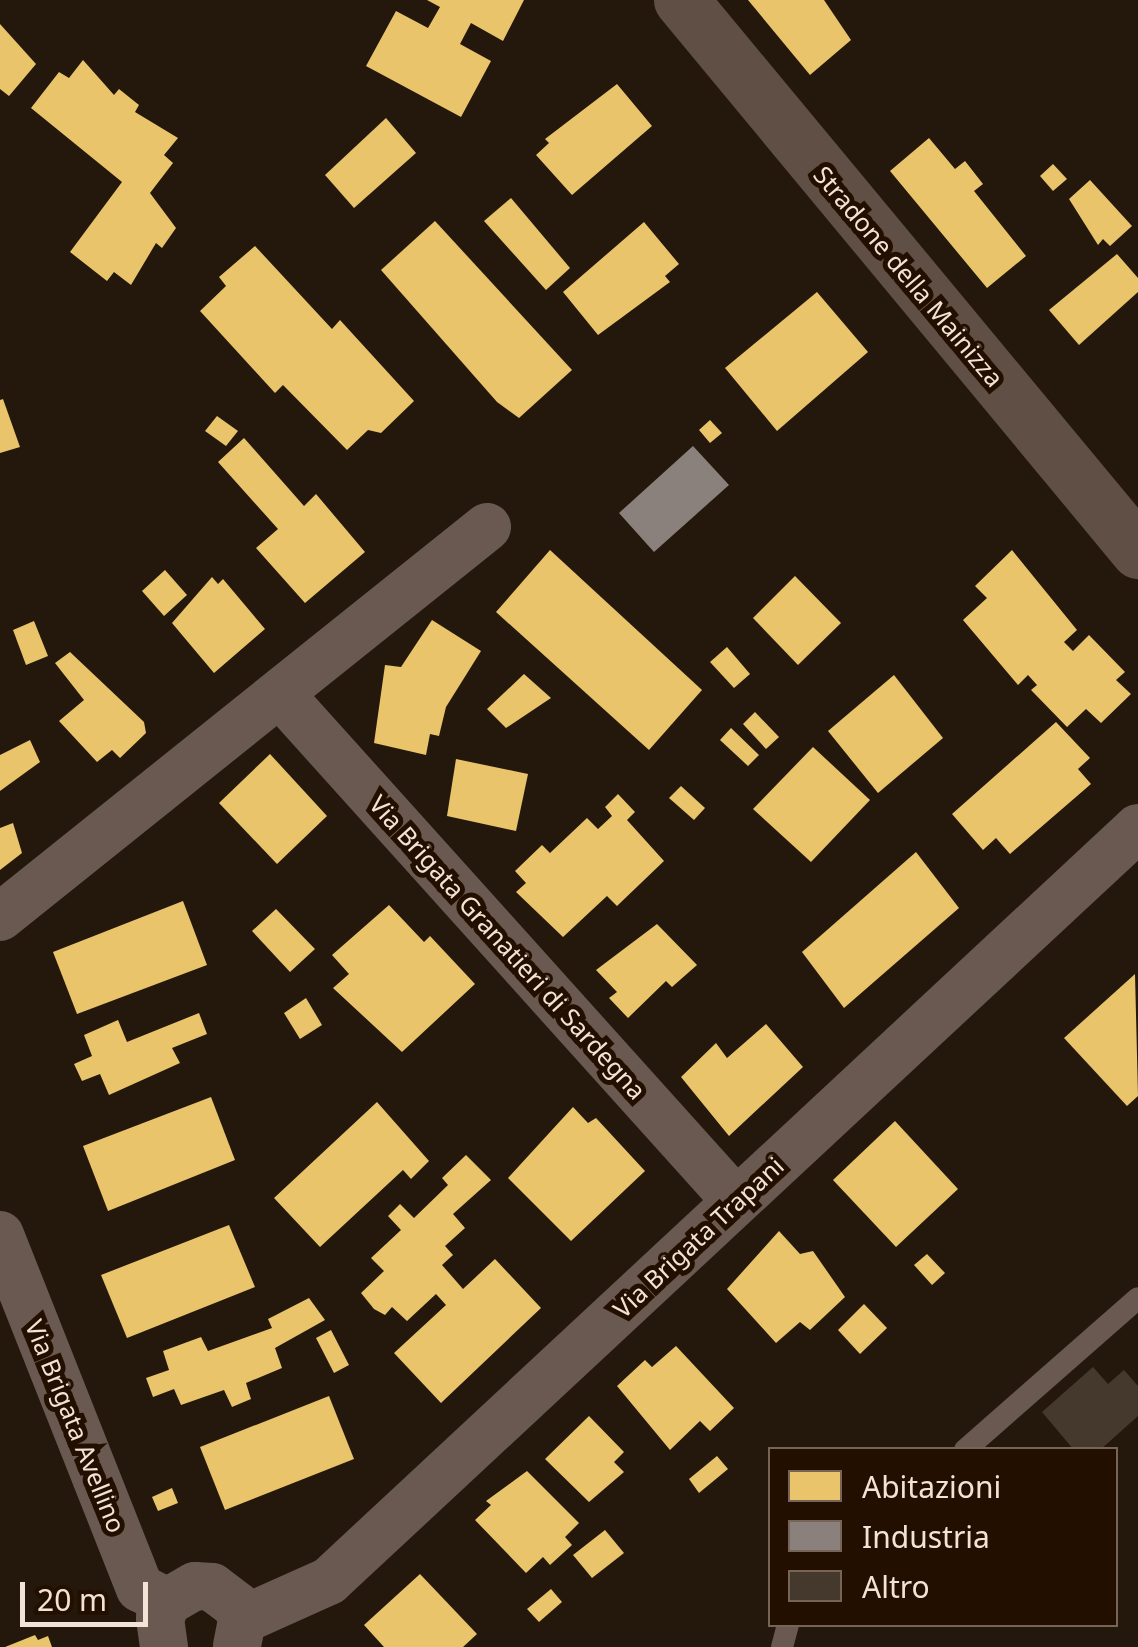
<!DOCTYPE html>
<html>
<head>
<meta charset="utf-8">
<style>
  body { margin:0 }
  #map { position:relative; width:1138px; height:1647px; overflow:hidden; background:#24180d; font-family:"Noto Sans",sans-serif }
  div>[style] { position:absolute }
  .homes>* { inset:0; background:#e9c46a }
  .industry>* { inset:0; background:#8a817c }
  .building>* { inset:0; background:#45392e }
  .lane>* { height:22px; margin:-11px; padding:0 11px; transform-origin:11px; border-radius:11px; background:#695950 }
  .street>* { height:48px; margin:-24px; padding:0 24px; transform-origin:24px; border-radius:24px; background:#695950 }
  .primary>* { height:55px; margin:-27.5px; padding:0 27.5px; transform-origin:27.5px; border-radius:27.5px; background:#604f44 }
  span { translate:-50% -50%; white-space:nowrap; text-align:center; line-height:1.15; -webkit-text-stroke:10px #230f00; paint-order:stroke }
  .street-label { font-size:25px; color:#f2e3d7 }
  .legend { position:absolute; left:768px; top:1447px; width:350px; height:180px; box-sizing:border-box; background:#230f00; border:2px solid #766456; margin:0; padding:12px 18px; list-style:none; font-size:30px; color:#f2e3d7 }
  .legend li { display:flex; align-items:center; gap:20px; height:50px }
  .legend b { width:50px; border:2px solid #766456 }
  .scale { position:absolute; left:20px; top:1582px; width:128px; height:45px; box-sizing:border-box; border:5px solid #f2e3d7; border-top:0; padding-left:12px; font-size:30px; line-height:35px; white-space:nowrap; color:#f2e3d7; -webkit-text-stroke:8px #230f00; paint-order:stroke }
</style>
</head>
<body>
<div id="map">
  <div class="homes">
    <div style="clip-path:polygon(427px 0,524px 0,503px 41px,471px 23px,460px 44px,491px 61px,461px 117px,366px 66px,396px 11px,428px 28px,440px 7px)"></div>
    <div style="clip-path:polygon(748px 0,824px 0,851px 40px,810px 75px)"></div>
    <div style="clip-path:polygon(0 24px,36px 64px,9px 96px,0 89px)"></div>
    <div style="clip-path:polygon(83px 60px,114px 95px,119px 89px,139px 105px,135px 112px,178px 138px,164px 155px,173px 163px,150px 193px,176px 228px,162px 248px,156px 243px,131px 285px,114px 272px,107px 281px,70px 252px,122px 182px,31px 108px,59px 72px,69px 78px)"></div>
    <div style="clip-path:polygon(617px 84px,652px 126px,572px 195px,536px 155px,549px 143px,545px 139px)"></div>
    <div style="clip-path:polygon(386px 118px,416px 153px,354px 208px,325px 175px)"></div>
    <div style="clip-path:polygon(929px 138px,955px 169px,965px 161px,983px 184px,974px 191px,1026px 256px,987px 288px,890px 171px)"></div>
    <div style="clip-path:polygon(1053px 164px,1067px 179px,1053px 191px,1040px 176px)"></div>
    <div style="clip-path:polygon(1090px 180px,1132px 226px,1110px 246px,1103px 239px,1098px 245px,1069px 199px)"></div>
    <div style="clip-path:polygon(511px 198px,570px 268px,546px 290px,484px 221px)"></div>
    <div style="clip-path:polygon(435px 221px,572px 370px,519px 418px,497px 402px,381px 270px)"></div>
    <div style="clip-path:polygon(644px 222px,679px 264px,665px 276px,670px 282px,598px 335px,563px 292px)"></div>
    <div style="clip-path:polygon(255px 246px,332px 329px,340px 320px,414px 401px,381px 433px,368px 430px,347px 450px,283px 385px,275px 393px,200px 311px,226px 286px,219px 277px)"></div>
    <div style="clip-path:polygon(1117px 254px,1138px 278px,1138px 292px,1079px 345px,1049px 310px)"></div>
    <div style="clip-path:polygon(817px 292px,868px 352px,777px 431px,725px 368px)"></div>
    <div style="clip-path:polygon(3px 399px,20px 447px,0 453px,0 400px)"></div>
    <div style="clip-path:polygon(217px 416px,238px 431px,226px 446px,205px 431px)"></div>
    <div style="clip-path:polygon(710px 420px,722px 433px,710px 443px,699px 430px)"></div>
    <div style="clip-path:polygon(244px 438px,304px 506px,316px 494px,365px 552px,305px 603px,256px 548px,278px 529px,218px 462px)"></div>
    <div style="clip-path:polygon(550px 550px,702px 690px,649px 750px,496px 612px)"></div>
    <div style="clip-path:polygon(1012px 550px,1077px 630px,1064px 642px,1073px 651px,1089px 635px,1125px 672px,1116px 680px,1131px 694px,1101px 723px,1086px 709px,1067px 727px,1031px 690px,1037px 685px,1028px 675px,1018px 685px,963px 620px,987px 598px,975px 586px)"></div>
    <div style="clip-path:polygon(165px 570px,187px 595px,164px 616px,142px 591px)"></div>
    <div style="clip-path:polygon(795px 576px,841px 623px,798px 665px,753px 618px)"></div>
    <div style="clip-path:polygon(212px 577px,218px 584px,223px 579px,265px 629px,214px 673px,172px 623px)"></div>
    <div style="clip-path:polygon(432px 620px,481px 651px,446px 707px,439px 736px,430px 734px,426px 755px,374px 743px,385px 665px,401px 667px)"></div>
    <div style="clip-path:polygon(34px 621px,48px 656px,26px 665px,13px 630px)"></div>
    <div style="clip-path:polygon(727px 647px,750px 674px,734px 688px,710px 662px)"></div>
    <div style="clip-path:polygon(70px 652px,144px 722px,146px 733px,120px 758px,112px 750px,97px 762px,59px 721px,84px 700px,55px 663px)"></div>
    <div style="clip-path:polygon(524px 674px,551px 698px,506px 728px,487px 709px)"></div>
    <div style="clip-path:polygon(894px 675px,943px 738px,878px 793px,828px 731px)"></div>
    <div style="clip-path:polygon(755px 712px,779px 737px,766px 749px,743px 724px)"></div>
    <div style="clip-path:polygon(1056px 722px,1090px 758px,1078px 769px,1091px 784px,1010px 854px,996px 838px,983px 850px,952px 814px)"></div>
    <div style="clip-path:polygon(731px 728px,759px 755px,748px 766px,720px 740px)"></div>
    <div style="clip-path:polygon(30px 740px,40px 762px,0 791px,0 755px)"></div>
    <div style="clip-path:polygon(813px 747px,870px 800px,811px 862px,753px 809px)"></div>
    <div style="clip-path:polygon(270px 754px,327px 816px,277px 864px,219px 803px)"></div>
    <div style="clip-path:polygon(456px 759px,528px 774px,516px 831px,447px 816px)"></div>
    <div style="clip-path:polygon(681px 786px,705px 808px,694px 820px,669px 798px)"></div>
    <div style="clip-path:polygon(618px 794px,635px 812px,627px 820px,664px 861px,617px 906px,607px 896px,563px 937px,516px 892px,526px 883px,515px 871px,542px 845px,550px 853px,587px 818px,598px 829px,612px 816px,605px 807px)"></div>
    <div style="clip-path:polygon(13px 823px,22px 853px,0 870px,0 828px)"></div>
    <div style="clip-path:polygon(916px 852px,959px 908px,844px 1008px,802px 952px)"></div>
    <div style="clip-path:polygon(183px 901px,207px 965px,77px 1014px,53px 952px)"></div>
    <div style="clip-path:polygon(389px 905px,424px 942px,430px 936px,475px 984px,402px 1052px,333px 988px,349px 974px,332px 955px)"></div>
    <div style="clip-path:polygon(276px 909px,315px 949px,290px 972px,252px 931px)"></div>
    <div style="clip-path:polygon(657px 924px,697px 965px,672px 987px,666px 981px,628px 1018px,609px 998px,617px 992px,596px 970px)"></div>
    <div style="clip-path:polygon(1135px 974px,1138px 1096px,1127px 1106px,1064px 1038px)"></div>
    <div style="clip-path:polygon(306px 998px,322px 1025px,300px 1039px,284px 1013px)"></div>
    <div style="clip-path:polygon(199px 1013px,207px 1034px,172px 1048px,180px 1063px,109px 1095px,100px 1074px,82px 1081px,74px 1064px,92px 1056px,84px 1035px,118px 1020px,127px 1042px)"></div>
    <div style="clip-path:polygon(766px 1024px,803px 1067px,729px 1136px,681px 1077px,716px 1043px,727px 1058px)"></div>
    <div style="clip-path:polygon(211px 1097px,235px 1160px,108px 1211px,83px 1146px)"></div>
    <div style="clip-path:polygon(377px 1102px,429px 1161px,411px 1179px,403px 1170px,320px 1247px,274px 1198px)"></div>
    <div style="clip-path:polygon(573px 1107px,588px 1123px,596px 1118px,645px 1171px,571px 1241px,508px 1178px)"></div>
    <div style="clip-path:polygon(895px 1121px,958px 1189px,896px 1247px,833px 1180px)"></div>
    <div style="clip-path:polygon(466px 1155px,491px 1180px,453px 1214px,465px 1228px,445px 1246px,453px 1255px,442px 1265px,463px 1289px,495px 1259px,541px 1308px,441px 1403px,394px 1353px,446px 1305px,436px 1294px,407px 1321px,392px 1307px,385px 1315px,374px 1309px,361px 1293px,384px 1271px,371px 1258px,401px 1230px,388px 1216px,400px 1204px,414px 1218px,448px 1185px,442px 1178px)"></div>
    <div style="clip-path:polygon(229px 1225px,255px 1287px,127px 1338px,101px 1275px)"></div>
    <div style="clip-path:polygon(779px 1231px,800px 1254px,813px 1251px,845px 1297px,810px 1330px,800px 1322px,776px 1343px,727px 1289px)"></div>
    <div style="clip-path:polygon(927px 1254px,945px 1273px,932px 1285px,914px 1265px)"></div>
    <div style="clip-path:polygon(309px 1298px,325px 1320px,275px 1348px,282px 1368px,246px 1383px,251px 1399px,232px 1407px,224px 1390px,181px 1405px,174px 1389px,153px 1397px,146px 1378px,169px 1370px,163px 1351px,201px 1337px,208px 1351px,272px 1328px,268px 1319px)"></div>
    <div style="clip-path:polygon(864px 1304px,887px 1328px,860px 1354px,838px 1330px)"></div>
    <div style="clip-path:polygon(331px 1330px,349px 1365px,334px 1373px,316px 1338px)"></div>
    <div style="clip-path:polygon(676px 1346px,734px 1408px,710px 1431px,700px 1421px,670px 1450px,617px 1386px,645px 1360px,652px 1367px)"></div>
    <div style="clip-path:polygon(329px 1396px,354px 1459px,225px 1510px,200px 1447px)"></div>
    <div style="clip-path:polygon(589px 1416px,624px 1452px,614px 1462px,624px 1472px,589px 1502px,545px 1459px)"></div>
    <div style="clip-path:polygon(717px 1456px,728px 1469px,699px 1493px,689px 1479px)"></div>
    <div style="clip-path:polygon(527px 1471px,579px 1523px,565px 1537px,572px 1545px,550px 1565px,543px 1557px,526px 1573px,475px 1520px,491px 1505px,486px 1501px)"></div>
    <div style="clip-path:polygon(172px 1488px,178px 1503px,158px 1511px,152px 1497px)"></div>
    <div style="clip-path:polygon(605px 1530px,624px 1553px,592px 1578px,573px 1555px)"></div>
    <div style="clip-path:polygon(420px 1574px,477px 1634px,463px 1647px,384px 1647px,364px 1625px)"></div>
    <div style="clip-path:polygon(551px 1589px,562px 1602px,539px 1622px,527px 1609px)"></div>
    <div style="clip-path:polygon(35px 1635px,38px 1640px,48px 1636px,52px 1647px,5px 1647px)"></div>
  </div>
  <div class="industry">
    <div style="clip-path:polygon(693px 446px,729px 485px,654px 552px,619px 513px)"></div>
  </div>
  <div class="building">
    <div style="clip-path:polygon(1093px 1367px,1108px 1384px,1124px 1370px,1138px 1386px,1138px 1416px,1100px 1450px,1074px 1450px,1042px 1412px)"></div>
  </div>
  <div class="lane">
    <div style="left:965px;top:1450px;width:230px;rotate:-41.3deg"></div>
    <div style="left:782px;top:1647px;width:24px;rotate:-75deg"></div>
  </div>
  <div class="street">
    <div style="left:280px;top:694px;width:682px;rotate:48.03deg"></div>
    <div style="left:0;top:917px;width:624px;rotate:-38.69deg"></div>
    <div style="left:0;top:1235px;width:380px;rotate:68.4deg"></div>
    <div style="left:140px;top:1588px;width:30px;rotate:27deg"></div>
    <div style="left:242px;top:1620px;width:95px;rotate:-24.1deg"></div>
    <div style="left:329px;top:1581px;width:1105px;rotate:-42.95deg"></div>
    <div style="left:164px;top:1647px;width:29px;rotate:-98deg"></div>
    <div style="left:160px;top:1618px;width:17px;rotate:-66deg"></div>
    <div style="left:167px;top:1602px;width:32px;rotate:-30deg"></div>
    <div style="left:195px;top:1586px;width:17px;rotate:3deg"></div>
    <div style="left:212px;top:1587px;width:31px;rotate:37deg"></div>
    <div style="left:237px;top:1606px;width:15px;rotate:70deg"></div>
    <div style="left:242px;top:1620px;width:26px;rotate:101deg"></div>
  </div>
  <div class="primary">
    <div style="left:681px;top:0;width:716px;rotate:50.33deg"></div>
  </div>
  <div class="street-label">
    <span style="left:909px;top:276px;rotate:50deg">Stradone della Mainizza</span>
    <span style="left:508px;top:947px;rotate:48deg">Via Brigata Granatieri di Sardegna</span>
    <span style="left:698px;top:1237px;rotate:-43deg">Via Brigata Trapani</span>
    <span style="left:76px;top:1426px;rotate:68deg">Via Brigata Avellino</span>
  </div>
  <ul class="legend">
  <li><b style="height:28px;background:#e9c46a"></b>Abitazioni</li>
  <li><b style="height:28px;background:#8a817c"></b>Industria</li>
  <li><b style="height:28px;background:#45392e"></b>Altro</li>
  </ul>
  <div class="scale">20 m</div>
</div>
</body>
</html>
